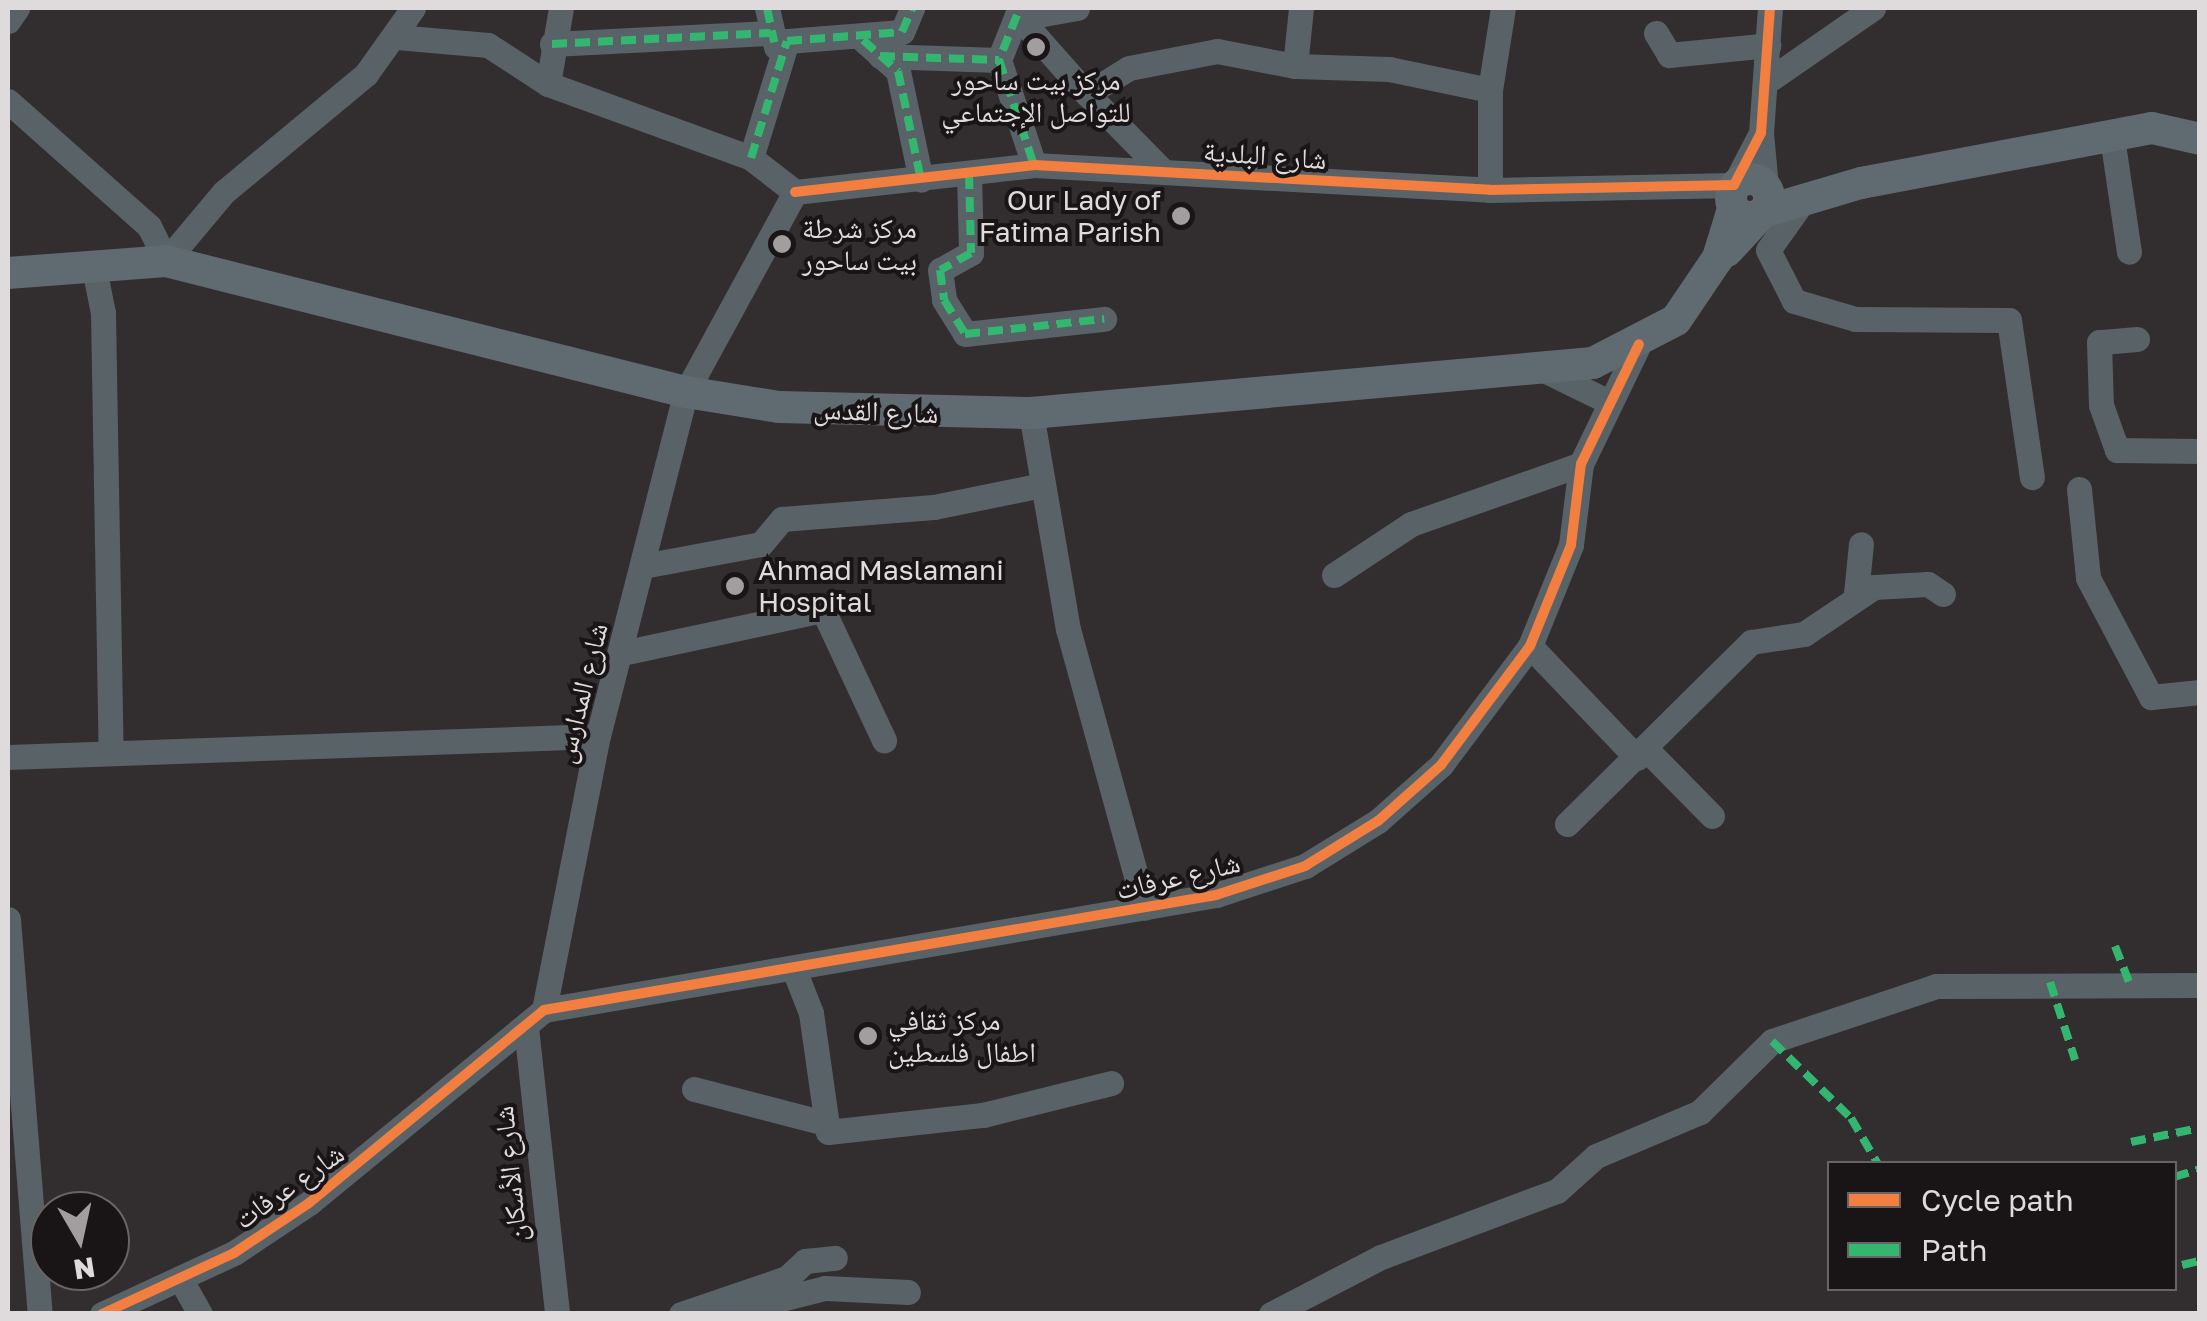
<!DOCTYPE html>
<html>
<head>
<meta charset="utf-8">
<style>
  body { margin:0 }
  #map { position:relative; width:2207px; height:1321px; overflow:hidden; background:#322d2f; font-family:"Golos Text","Noto Naskh Arabic",sans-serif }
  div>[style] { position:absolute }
  .minor>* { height:25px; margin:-12.5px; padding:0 12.5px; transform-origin:12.5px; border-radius:12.5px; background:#586267 }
  .major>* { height:32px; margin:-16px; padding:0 16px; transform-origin:16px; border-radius:16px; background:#606a71 }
  .major>.ring { margin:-16px; padding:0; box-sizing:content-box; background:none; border:32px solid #606a71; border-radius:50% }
  .quiet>* { height:8px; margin-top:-4px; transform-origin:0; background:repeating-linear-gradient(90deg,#33b770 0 15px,transparent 0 23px) }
  .cycleway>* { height:10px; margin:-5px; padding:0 5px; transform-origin:5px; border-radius:5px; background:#f27e40 }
  .dots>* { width:28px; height:28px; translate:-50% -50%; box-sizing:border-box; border:5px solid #191516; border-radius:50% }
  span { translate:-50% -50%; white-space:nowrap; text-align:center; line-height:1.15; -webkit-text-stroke:8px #191516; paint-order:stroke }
  .poi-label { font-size:28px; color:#dfdadb }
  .right { translate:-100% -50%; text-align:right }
  .left { translate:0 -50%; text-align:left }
  .street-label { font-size:28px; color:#dfdadb }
  .frame { position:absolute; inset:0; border:10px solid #dfdadb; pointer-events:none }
  .legend { position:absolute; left:1827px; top:1161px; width:350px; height:130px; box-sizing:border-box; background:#191516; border:2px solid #686465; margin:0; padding:12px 18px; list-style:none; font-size:30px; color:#dfdadb }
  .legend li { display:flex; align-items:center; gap:20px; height:50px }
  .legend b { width:50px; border:2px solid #686465 }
  .north { position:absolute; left:30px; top:1191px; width:100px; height:100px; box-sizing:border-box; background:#191516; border:2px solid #686465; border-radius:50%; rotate:171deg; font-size:28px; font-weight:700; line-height:40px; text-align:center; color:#dfdadb }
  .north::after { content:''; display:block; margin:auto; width:35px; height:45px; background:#a29d9f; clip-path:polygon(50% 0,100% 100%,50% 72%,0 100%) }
</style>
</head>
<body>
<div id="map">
  <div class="minor">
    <div style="left:561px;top:8px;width:77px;rotate:99.7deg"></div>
    <div style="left:548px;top:84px;width:216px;rotate:20deg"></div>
    <div style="left:751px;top:158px;width:56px;rotate:37.7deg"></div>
    <div style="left:767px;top:8px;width:40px;rotate:77deg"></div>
    <div style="left:1301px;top:8px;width:58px;rotate:95.9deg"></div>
    <div style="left:1295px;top:66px;width:94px;rotate:1.8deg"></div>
    <div style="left:1389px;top:69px;width:103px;rotate:11.7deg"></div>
    <div style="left:1021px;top:18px;width:57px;rotate:-10.1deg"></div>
    <div style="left:8px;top:21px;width:16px;rotate:-55deg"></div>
    <div style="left:1656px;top:33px;width:26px;rotate:59deg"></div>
    <div style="left:1669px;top:55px;width:100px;rotate:-5.7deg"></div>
    <div style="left:397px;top:37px;width:91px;rotate:5deg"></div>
    <div style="left:488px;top:45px;width:72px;rotate:33deg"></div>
    <div style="left:863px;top:40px;width:47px;rotate:41.5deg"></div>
    <div style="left:898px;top:71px;width:111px;rotate:78.1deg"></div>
    <div style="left:552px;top:44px;width:219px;rotate:-2.9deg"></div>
    <div style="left:880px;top:56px;width:119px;rotate:1.9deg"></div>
    <div style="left:1772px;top:78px;width:123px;rotate:-34.7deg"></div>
    <div style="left:8px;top:101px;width:188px;rotate:41.6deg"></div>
    <div style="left:149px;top:226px;width:39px;rotate:64deg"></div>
    <div style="left:166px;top:261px;width:90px;rotate:-50deg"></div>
    <div style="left:224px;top:192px;width:185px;rotate:-39.7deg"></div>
    <div style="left:366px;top:74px;width:81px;rotate:-54.5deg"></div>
    <div style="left:1761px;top:133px;width:54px;rotate:84.7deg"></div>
    <div style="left:2112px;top:137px;width:116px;rotate:81.6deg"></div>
    <div style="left:751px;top:158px;width:122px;rotate:-72.9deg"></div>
    <div style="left:787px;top:41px;width:115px;rotate:-4.5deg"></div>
    <div style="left:902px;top:32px;width:26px;rotate:-67deg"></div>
    <div style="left:1034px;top:165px;width:111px;rotate:-108.4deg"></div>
    <div style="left:999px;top:60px;width:48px;rotate:-68.2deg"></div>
    <div style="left:1017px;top:15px;width:106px;rotate:48.5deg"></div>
    <div style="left:1162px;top:170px;width:107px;rotate:-134.6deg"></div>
    <div style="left:1087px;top:94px;width:49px;rotate:-31.8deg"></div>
    <div style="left:1129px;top:68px;width:90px;rotate:-10.9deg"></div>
    <div style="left:1217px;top:51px;width:79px;rotate:10.9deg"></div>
    <div style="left:969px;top:174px;width:79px;rotate:88.5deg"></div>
    <div style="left:971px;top:253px;width:35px;rotate:151deg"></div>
    <div style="left:940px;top:270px;width:30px;rotate:82deg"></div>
    <div style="left:944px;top:300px;width:40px;rotate:58deg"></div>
    <div style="left:965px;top:334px;width:140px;rotate:-6.2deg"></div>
    <div style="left:1490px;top:190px;width:100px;rotate:-90deg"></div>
    <div style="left:1490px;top:90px;width:83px;rotate:-81deg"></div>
    <div style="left:795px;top:192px;width:241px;rotate:-6.4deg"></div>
    <div style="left:1034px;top:165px;width:457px;rotate:3.1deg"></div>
    <div style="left:1490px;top:190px;width:244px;rotate:-1.2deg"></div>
    <div style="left:1734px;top:185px;width:59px;rotate:-62.6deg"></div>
    <div style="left:1761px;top:133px;width:125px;rotate:-85.9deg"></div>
    <div style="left:1806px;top:197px;width:65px;rotate:125.6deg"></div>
    <div style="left:1768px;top:250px;width:57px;rotate:63deg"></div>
    <div style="left:1794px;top:301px;width:64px;rotate:16.4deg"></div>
    <div style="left:1855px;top:319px;width:154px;rotate:0.4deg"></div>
    <div style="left:2009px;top:320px;width:159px;rotate:81.7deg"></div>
    <div style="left:93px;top:263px;width:51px;rotate:78.7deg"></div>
    <div style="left:103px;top:313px;width:439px;rotate:89deg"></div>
    <div style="left:2137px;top:339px;width:38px;rotate:175deg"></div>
    <div style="left:2099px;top:342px;width:63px;rotate:88.2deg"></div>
    <div style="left:2101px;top:405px;width:48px;rotate:70.4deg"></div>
    <div style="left:2117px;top:450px;width:83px;rotate:0.7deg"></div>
    <div style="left:1544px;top:370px;width:70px;rotate:26.2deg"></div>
    <div style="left:1031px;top:413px;width:219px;rotate:80.3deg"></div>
    <div style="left:1068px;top:629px;width:289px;rotate:74.6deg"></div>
    <div style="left:2079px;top:489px;width:89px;rotate:84.2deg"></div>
    <div style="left:2088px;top:578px;width:135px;rotate:62.1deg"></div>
    <div style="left:2151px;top:697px;width:49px;rotate:-5.8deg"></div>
    <div style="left:643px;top:566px;width:120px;rotate:-10.6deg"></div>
    <div style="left:761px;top:544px;width:33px;rotate:-50deg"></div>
    <div style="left:782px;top:519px;width:152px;rotate:-4.5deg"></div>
    <div style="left:934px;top:507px;width:110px;rotate:-11.5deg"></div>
    <div style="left:1334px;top:575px;width:92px;rotate:-33.5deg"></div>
    <div style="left:1411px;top:524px;width:180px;rotate:-19.4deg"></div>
    <div style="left:1856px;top:593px;width:49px;rotate:-84.2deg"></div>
    <div style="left:1530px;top:646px;width:155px;rotate:46.3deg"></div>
    <div style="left:622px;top:653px;width:206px;rotate:-12.1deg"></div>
    <div style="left:823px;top:610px;width:144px;rotate:64.9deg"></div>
    <div style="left:1646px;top:749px;width:94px;rotate:45.4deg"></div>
    <div style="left:8px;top:757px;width:590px;rotate:-2.04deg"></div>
    <div style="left:1567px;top:824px;width:259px;rotate:-44.7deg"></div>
    <div style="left:1751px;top:642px;width:54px;rotate:-8.6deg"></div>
    <div style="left:1804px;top:634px;width:84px;rotate:-33.9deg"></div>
    <div style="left:1874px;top:587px;width:54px;rotate:-3.2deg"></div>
    <div style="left:1928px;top:584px;width:18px;rotate:34deg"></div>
    <div style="left:8px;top:919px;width:396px;rotate:85.4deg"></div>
    <div style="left:795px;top:972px;width:44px;rotate:68.7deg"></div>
    <div style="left:811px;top:1013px;width:120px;rotate:81.9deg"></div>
    <div style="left:828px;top:1132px;width:156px;rotate:-6.3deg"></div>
    <div style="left:983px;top:1115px;width:132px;rotate:-14deg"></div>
    <div style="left:544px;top:1010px;width:279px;rotate:-78.9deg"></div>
    <div style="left:598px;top:736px;width:355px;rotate:-75.7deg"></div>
    <div style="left:686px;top:392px;width:228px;rotate:-61.4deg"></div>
    <div style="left:526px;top:1027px;width:289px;rotate:83.8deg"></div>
    <div style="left:694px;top:1089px;width:131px;rotate:14.6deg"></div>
    <div style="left:180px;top:1278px;width:41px;rotate:60.9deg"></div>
    <div style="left:102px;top:1314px;width:145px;rotate:-24.8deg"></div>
    <div style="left:234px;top:1253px;width:90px;rotate:-33.7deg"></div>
    <div style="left:309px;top:1203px;width:304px;rotate:-39.4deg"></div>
    <div style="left:544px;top:1010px;width:682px;rotate:-9.71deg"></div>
    <div style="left:1216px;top:895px;width:94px;rotate:-18deg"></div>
    <div style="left:1305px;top:866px;width:86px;rotate:-31.7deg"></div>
    <div style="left:1378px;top:821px;width:84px;rotate:-41.6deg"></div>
    <div style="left:1441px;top:765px;width:149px;rotate:-53.2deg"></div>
    <div style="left:1530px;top:646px;width:109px;rotate:-67.9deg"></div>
    <div style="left:1571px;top:545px;width:82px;rotate:-83deg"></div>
    <div style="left:1581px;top:464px;width:133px;rotate:-64.2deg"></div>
    <div style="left:681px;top:1314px;width:112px;rotate:-18.8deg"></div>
    <div style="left:787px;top:1278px;width:25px;rotate:-43deg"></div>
    <div style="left:805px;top:1261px;width:30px;rotate:-6deg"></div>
    <div style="left:722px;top:1314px;width:106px;rotate:-14.2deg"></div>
    <div style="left:825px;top:1288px;width:83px;rotate:2.8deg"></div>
    <div style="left:1271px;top:1314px;width:124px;rotate:-27.4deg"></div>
    <div style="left:1381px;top:1257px;width:188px;rotate:-20.6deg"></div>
    <div style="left:1557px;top:1191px;width:52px;rotate:-41.9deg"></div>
    <div style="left:1596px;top:1156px;width:113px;rotate:-22.9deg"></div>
    <div style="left:1700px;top:1112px;width:101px;rotate:-44.6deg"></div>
    <div style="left:1772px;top:1041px;width:173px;rotate:-18.5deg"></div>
    <div style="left:1936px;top:986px;width:264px;rotate:-0.2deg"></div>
  </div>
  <div class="major">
    <div class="ring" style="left:1731px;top:179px;width:6px;height:6px"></div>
    <div style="left:1727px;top:251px;width:53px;rotate:-47.3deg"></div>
    <div style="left:1763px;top:212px;width:102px;rotate:-16.5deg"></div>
    <div style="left:1861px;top:183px;width:296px;rotate:-10.7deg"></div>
    <div style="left:2152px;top:128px;width:49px;rotate:12.9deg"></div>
    <div style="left:8px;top:273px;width:158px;rotate:-4.3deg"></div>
    <div style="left:166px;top:261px;width:536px;rotate:14.14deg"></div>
    <div style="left:686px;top:392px;width:94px;rotate:9.2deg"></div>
    <div style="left:779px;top:407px;width:252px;rotate:1.4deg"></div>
    <div style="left:1031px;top:413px;width:564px;rotate:-5.08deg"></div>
    <div style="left:1593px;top:363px;width:93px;rotate:-27.4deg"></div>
    <div style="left:1676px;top:320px;width:75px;rotate:-55.9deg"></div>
    <div style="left:1718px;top:258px;width:51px;rotate:-73deg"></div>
  </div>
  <div class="quiet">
    <div style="left:767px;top:8px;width:35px;rotate:78deg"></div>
    <div style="left:1017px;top:15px;width:48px;rotate:111.8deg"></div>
    <div style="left:999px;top:60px;width:111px;rotate:71.6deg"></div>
    <div style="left:863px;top:40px;width:47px;rotate:41.5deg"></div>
    <div style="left:898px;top:71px;width:111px;rotate:78.1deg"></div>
    <div style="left:552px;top:44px;width:219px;rotate:-2.9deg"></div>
    <div style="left:880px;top:56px;width:119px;rotate:1.9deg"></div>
    <div style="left:751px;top:158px;width:122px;rotate:-72.9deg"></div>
    <div style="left:787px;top:41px;width:115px;rotate:-4.5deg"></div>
    <div style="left:902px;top:32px;width:26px;rotate:-67deg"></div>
    <div style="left:969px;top:174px;width:79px;rotate:88.5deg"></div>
    <div style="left:971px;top:253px;width:35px;rotate:151deg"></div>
    <div style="left:940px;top:270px;width:30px;rotate:82deg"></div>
    <div style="left:944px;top:300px;width:40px;rotate:58deg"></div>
    <div style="left:965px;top:334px;width:140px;rotate:-6.2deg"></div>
    <div style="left:2115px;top:946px;width:44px;rotate:68.7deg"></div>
    <div style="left:2050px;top:982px;width:82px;rotate:72.2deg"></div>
    <div style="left:1772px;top:1041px;width:110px;rotate:44.3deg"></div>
    <div style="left:1851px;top:1118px;width:53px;rotate:59.6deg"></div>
    <div style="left:2131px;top:1142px;width:70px;rotate:-11.5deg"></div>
    <div style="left:2174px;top:1177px;width:27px;rotate:-17deg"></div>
    <div style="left:2182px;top:1265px;width:18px;rotate:-13deg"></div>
  </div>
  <div class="cycleway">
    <div style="left:795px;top:192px;width:241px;rotate:-6.4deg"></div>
    <div style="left:1034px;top:165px;width:457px;rotate:3.1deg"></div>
    <div style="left:1490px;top:190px;width:244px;rotate:-1.2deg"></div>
    <div style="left:1734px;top:185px;width:59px;rotate:-62.6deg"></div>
    <div style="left:1761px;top:133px;width:125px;rotate:-85.9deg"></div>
    <div style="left:102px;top:1314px;width:145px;rotate:-24.8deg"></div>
    <div style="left:234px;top:1253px;width:90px;rotate:-33.7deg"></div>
    <div style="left:309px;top:1203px;width:304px;rotate:-39.4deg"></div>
    <div style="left:544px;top:1010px;width:682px;rotate:-9.71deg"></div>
    <div style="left:1216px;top:895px;width:94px;rotate:-18deg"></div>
    <div style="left:1305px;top:866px;width:86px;rotate:-31.7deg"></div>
    <div style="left:1378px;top:821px;width:84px;rotate:-41.6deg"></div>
    <div style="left:1441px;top:765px;width:149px;rotate:-53.2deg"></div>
    <div style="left:1530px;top:646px;width:109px;rotate:-67.9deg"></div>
    <div style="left:1571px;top:545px;width:82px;rotate:-83deg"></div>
    <div style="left:1581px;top:464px;width:133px;rotate:-64.2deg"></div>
  </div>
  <div class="dots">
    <div style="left:1036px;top:47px;background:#a29d9f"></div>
    <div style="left:1181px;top:216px;background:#a29d9f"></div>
    <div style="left:782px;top:244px;background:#a29d9f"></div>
    <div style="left:735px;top:586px;background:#a29d9f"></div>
    <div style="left:868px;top:1036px;background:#a29d9f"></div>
  </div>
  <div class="poi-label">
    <span style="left:1036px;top:96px">مركز بيت ساحور<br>للتواصل الإجتماعي</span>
    <span class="right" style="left:1161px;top:216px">Our Lady of<br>Fatima Parish</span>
    <span class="left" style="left:802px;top:244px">مركز شرطة<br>بيت ساحور</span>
    <span class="left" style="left:758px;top:586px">Ahmad Maslamani<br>Hospital</span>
    <span class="left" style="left:888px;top:1036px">مركز ثقافي<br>اطفال فلسطين</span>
  </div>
  <div class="street-label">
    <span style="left:1265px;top:155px;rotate:4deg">شارع البلدية</span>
    <span style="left:876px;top:411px;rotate:2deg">شارع القدس</span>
    <span style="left:581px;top:693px;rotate:-76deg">شارع المدارس</span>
    <span style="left:1178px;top:876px;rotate:-13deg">شارع عرفات</span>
    <span style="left:510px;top:1174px;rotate:-96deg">شارع الأسكان</span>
    <span style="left:289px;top:1186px;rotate:-35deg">شارع عرفات</span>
  </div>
  <div class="frame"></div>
  <ul class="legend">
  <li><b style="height:12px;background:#f27e40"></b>Cycle path</li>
  <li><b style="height:12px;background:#33b770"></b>Path</li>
  </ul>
  <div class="north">N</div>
</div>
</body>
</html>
